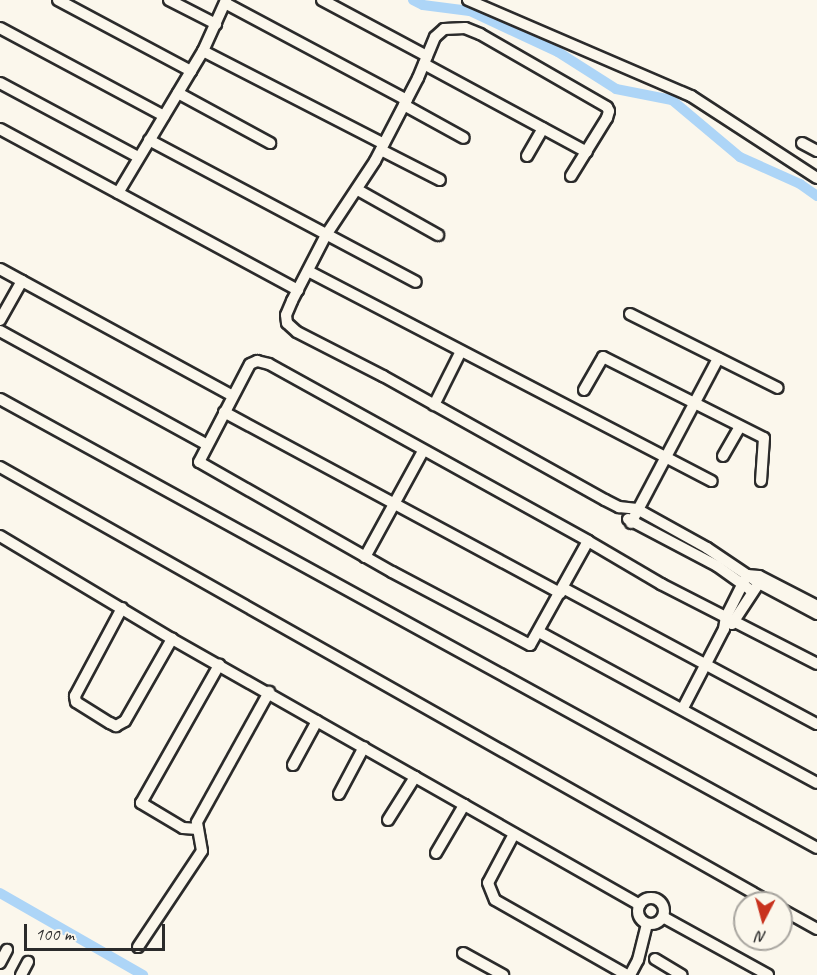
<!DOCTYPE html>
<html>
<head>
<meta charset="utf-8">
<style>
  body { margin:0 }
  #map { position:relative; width:817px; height:975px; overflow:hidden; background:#fbf7ec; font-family:Caveat,sans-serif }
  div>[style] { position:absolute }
  .canal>* { height:10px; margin:-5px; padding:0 5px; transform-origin:5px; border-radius:5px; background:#add5f7 }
  .roads { filter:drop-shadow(2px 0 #2b2b2b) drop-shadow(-2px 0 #2b2b2b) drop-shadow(0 2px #2b2b2b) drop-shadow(0 -2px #2b2b2b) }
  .street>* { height:10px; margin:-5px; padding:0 5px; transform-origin:5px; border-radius:5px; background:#fbf7ec }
  .street>.ring { margin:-5px; padding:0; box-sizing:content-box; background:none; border:10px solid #fbf7ec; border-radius:50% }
  span { translate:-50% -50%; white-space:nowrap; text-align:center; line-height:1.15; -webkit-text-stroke:5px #fbf7ec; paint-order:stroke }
  .north { position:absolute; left:733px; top:891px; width:60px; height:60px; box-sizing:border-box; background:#fbf7ec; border:2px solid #a8a59f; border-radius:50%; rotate:186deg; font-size:16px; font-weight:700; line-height:24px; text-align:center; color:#2b2b2b }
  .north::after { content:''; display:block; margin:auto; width:21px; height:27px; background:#c8321e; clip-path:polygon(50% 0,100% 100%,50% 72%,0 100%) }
  .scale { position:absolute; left:24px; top:924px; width:141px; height:27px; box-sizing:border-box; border:3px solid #2b2b2b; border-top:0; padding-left:8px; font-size:18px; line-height:21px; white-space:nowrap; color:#2b2b2b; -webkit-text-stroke:4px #fbf7ec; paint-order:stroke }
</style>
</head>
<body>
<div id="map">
  <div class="canal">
    <div style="left:413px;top:0;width:11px;rotate:27deg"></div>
    <div style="left:423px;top:5px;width:47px;rotate:7.3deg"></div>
    <div style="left:470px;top:11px;width:97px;rotate:25deg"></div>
    <div style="left:558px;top:52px;width:69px;rotate:32.5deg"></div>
    <div style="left:616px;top:89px;width:57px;rotate:11.1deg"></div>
    <div style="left:672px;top:100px;width:89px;rotate:40deg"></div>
    <div style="left:740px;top:157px;width:66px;rotate:24.2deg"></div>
    <div style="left:800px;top:184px;width:21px;rotate:35deg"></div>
    <div style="left:0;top:893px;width:165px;rotate:29.8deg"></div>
  </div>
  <div class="roads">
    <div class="street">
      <div style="left:58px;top:0;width:151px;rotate:28.1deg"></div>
      <div style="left:169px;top:0;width:53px;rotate:27.1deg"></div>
      <div style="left:322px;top:0;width:119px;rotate:28.1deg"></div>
      <div style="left:468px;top:0;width:243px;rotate:23.3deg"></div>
      <div style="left:691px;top:96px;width:150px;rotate:33.1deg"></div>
      <div style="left:225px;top:3px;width:206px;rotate:28.1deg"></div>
      <div style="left:0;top:28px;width:186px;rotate:28.2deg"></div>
      <div style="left:203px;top:51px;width:203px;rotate:27.2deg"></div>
      <div style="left:424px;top:64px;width:185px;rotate:28.4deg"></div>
      <div style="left:0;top:83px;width:157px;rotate:28.2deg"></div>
      <div style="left:178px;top:93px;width:105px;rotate:28.5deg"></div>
      <div style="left:404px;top:105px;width:68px;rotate:28.8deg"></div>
      <div style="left:0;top:129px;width:339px;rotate:28.4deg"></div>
      <div style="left:149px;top:140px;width:302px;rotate:28deg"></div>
      <div style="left:802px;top:143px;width:17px;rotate:28deg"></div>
      <div style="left:381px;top:150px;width:66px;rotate:27deg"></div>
      <div style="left:527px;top:156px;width:32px;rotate:-60deg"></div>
      <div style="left:571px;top:176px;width:68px;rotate:-58.2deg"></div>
      <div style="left:607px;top:118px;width:7px;rotate:-74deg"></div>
      <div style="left:609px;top:111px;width:4px;rotate:-117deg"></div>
      <div style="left:607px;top:107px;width:146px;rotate:-150.1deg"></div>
      <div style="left:480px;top:34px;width:16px;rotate:-158deg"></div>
      <div style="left:465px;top:28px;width:21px;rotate:177deg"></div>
      <div style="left:444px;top:29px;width:12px;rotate:138deg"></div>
      <div style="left:435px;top:37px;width:44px;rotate:112.5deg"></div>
      <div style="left:418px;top:78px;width:93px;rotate:117.4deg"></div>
      <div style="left:375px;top:161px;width:89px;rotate:123.5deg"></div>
      <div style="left:326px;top:235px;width:74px;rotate:117.3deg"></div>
      <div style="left:292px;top:301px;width:15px;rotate:113deg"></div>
      <div style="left:286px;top:315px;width:8px;rotate:83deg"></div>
      <div style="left:287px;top:323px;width:13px;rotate:42deg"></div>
      <div style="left:297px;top:332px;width:97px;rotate:27.1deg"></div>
      <div style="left:383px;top:376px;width:254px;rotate:29.2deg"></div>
      <div style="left:605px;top:500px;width:16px;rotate:27deg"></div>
      <div style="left:619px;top:507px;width:18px;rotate:6deg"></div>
      <div style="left:637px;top:509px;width:80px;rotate:29.1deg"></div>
      <div style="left:707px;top:548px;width:63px;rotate:33.9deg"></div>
      <div style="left:358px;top:190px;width:92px;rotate:29.4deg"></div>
      <div style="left:118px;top:193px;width:165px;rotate:-59.1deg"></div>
      <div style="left:203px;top:51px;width:56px;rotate:-65.7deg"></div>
      <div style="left:0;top:269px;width:265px;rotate:28.6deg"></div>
      <div style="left:308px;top:271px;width:455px;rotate:27.5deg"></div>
      <div style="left:630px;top:314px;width:165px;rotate:26.6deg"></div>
      <div style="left:0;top:320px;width:45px;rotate:-60.6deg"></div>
      <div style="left:0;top:331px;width:236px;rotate:28.8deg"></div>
      <div style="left:584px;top:390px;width:38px;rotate:-60deg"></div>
      <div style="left:603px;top:357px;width:180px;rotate:26.7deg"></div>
      <div style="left:764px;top:438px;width:43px;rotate:94deg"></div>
      <div style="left:0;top:399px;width:932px;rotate:28.79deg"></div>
      <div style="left:434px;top:405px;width:60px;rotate:-63.4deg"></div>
      <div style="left:224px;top:412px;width:382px;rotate:28.3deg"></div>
      <div style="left:723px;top:456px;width:34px;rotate:-60deg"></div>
      <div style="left:0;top:467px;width:886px;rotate:29.49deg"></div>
      <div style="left:628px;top:519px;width:101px;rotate:27.8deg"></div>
      <div style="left:717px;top:566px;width:43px;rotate:35.5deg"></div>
      <div style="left:631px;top:523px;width:186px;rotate:-62.1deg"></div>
      <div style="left:0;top:536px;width:200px;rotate:30.9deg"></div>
      <div style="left:172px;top:639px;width:538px;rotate:29.61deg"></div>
      <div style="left:588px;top:541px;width:119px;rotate:119.1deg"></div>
      <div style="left:530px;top:645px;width:156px;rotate:-152.1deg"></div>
      <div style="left:392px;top:572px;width:222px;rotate:-150.3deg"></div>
      <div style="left:199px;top:462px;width:110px;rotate:-62.5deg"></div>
      <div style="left:250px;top:364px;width:8px;rotate:-23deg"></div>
      <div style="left:257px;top:361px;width:12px;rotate:14deg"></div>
      <div style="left:269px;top:364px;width:365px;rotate:29deg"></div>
      <div style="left:588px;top:541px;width:85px;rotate:30.5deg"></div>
      <div style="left:661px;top:584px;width:175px;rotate:27.1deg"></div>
      <div style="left:365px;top:557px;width:121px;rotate:-61.3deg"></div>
      <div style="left:563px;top:588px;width:288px;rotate:28.2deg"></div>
      <div style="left:122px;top:608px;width:100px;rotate:118.1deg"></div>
      <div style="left:75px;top:696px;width:6px;rotate:81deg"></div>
      <div style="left:76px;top:702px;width:40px;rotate:32deg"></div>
      <div style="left:110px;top:723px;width:7px;rotate:27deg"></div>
      <div style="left:116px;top:726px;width:10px;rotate:-29deg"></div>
      <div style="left:125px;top:721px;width:95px;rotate:-60.2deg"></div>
      <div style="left:732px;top:624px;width:49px;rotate:-56.6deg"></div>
      <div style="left:759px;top:583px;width:66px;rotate:28.1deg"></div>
      <div style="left:539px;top:632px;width:316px;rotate:28.5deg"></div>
      <div style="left:683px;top:708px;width:89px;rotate:-62.6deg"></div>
      <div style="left:724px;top:629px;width:12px;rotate:-81deg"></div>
      <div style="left:726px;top:617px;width:47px;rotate:-63.4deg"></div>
      <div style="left:747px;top:575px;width:12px;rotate:5deg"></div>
      <div style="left:759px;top:576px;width:65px;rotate:27.3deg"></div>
      <div style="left:293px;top:765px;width:50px;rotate:-61.4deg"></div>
      <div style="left:339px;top:794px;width:53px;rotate:-62deg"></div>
      <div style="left:388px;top:820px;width:51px;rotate:-57.9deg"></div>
      <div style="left:198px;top:829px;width:15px;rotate:-176deg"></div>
      <div style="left:183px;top:828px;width:49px;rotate:-149.2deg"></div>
      <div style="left:141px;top:803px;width:159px;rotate:-60.5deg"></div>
      <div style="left:514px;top:834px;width:55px;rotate:118deg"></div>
      <div style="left:488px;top:883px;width:18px;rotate:68deg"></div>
      <div style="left:495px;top:900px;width:152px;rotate:29.6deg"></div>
      <div style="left:436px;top:853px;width:56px;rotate:-59.7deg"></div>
      <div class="ring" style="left:638px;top:898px;width:16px;height:16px"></div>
      <div style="left:781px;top:909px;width:41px;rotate:29.1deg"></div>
      <div style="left:663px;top:917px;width:120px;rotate:28.9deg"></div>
      <div style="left:138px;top:947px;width:115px;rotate:-56.3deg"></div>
      <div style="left:202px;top:851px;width:29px;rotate:-100deg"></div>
      <div style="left:197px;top:822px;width:149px;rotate:-61deg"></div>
      <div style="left:463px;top:953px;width:46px;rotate:28.8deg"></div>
      <div style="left:655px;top:959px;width:31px;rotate:31deg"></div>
      <div style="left:0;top:963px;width:15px;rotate:-62deg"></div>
      <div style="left:21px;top:975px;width:15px;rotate:-62deg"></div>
      <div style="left:630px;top:975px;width:17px;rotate:-62deg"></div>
      <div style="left:638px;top:960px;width:37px;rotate:-76deg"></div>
    </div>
  </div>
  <div class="north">N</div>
  <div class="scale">100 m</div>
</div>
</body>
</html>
